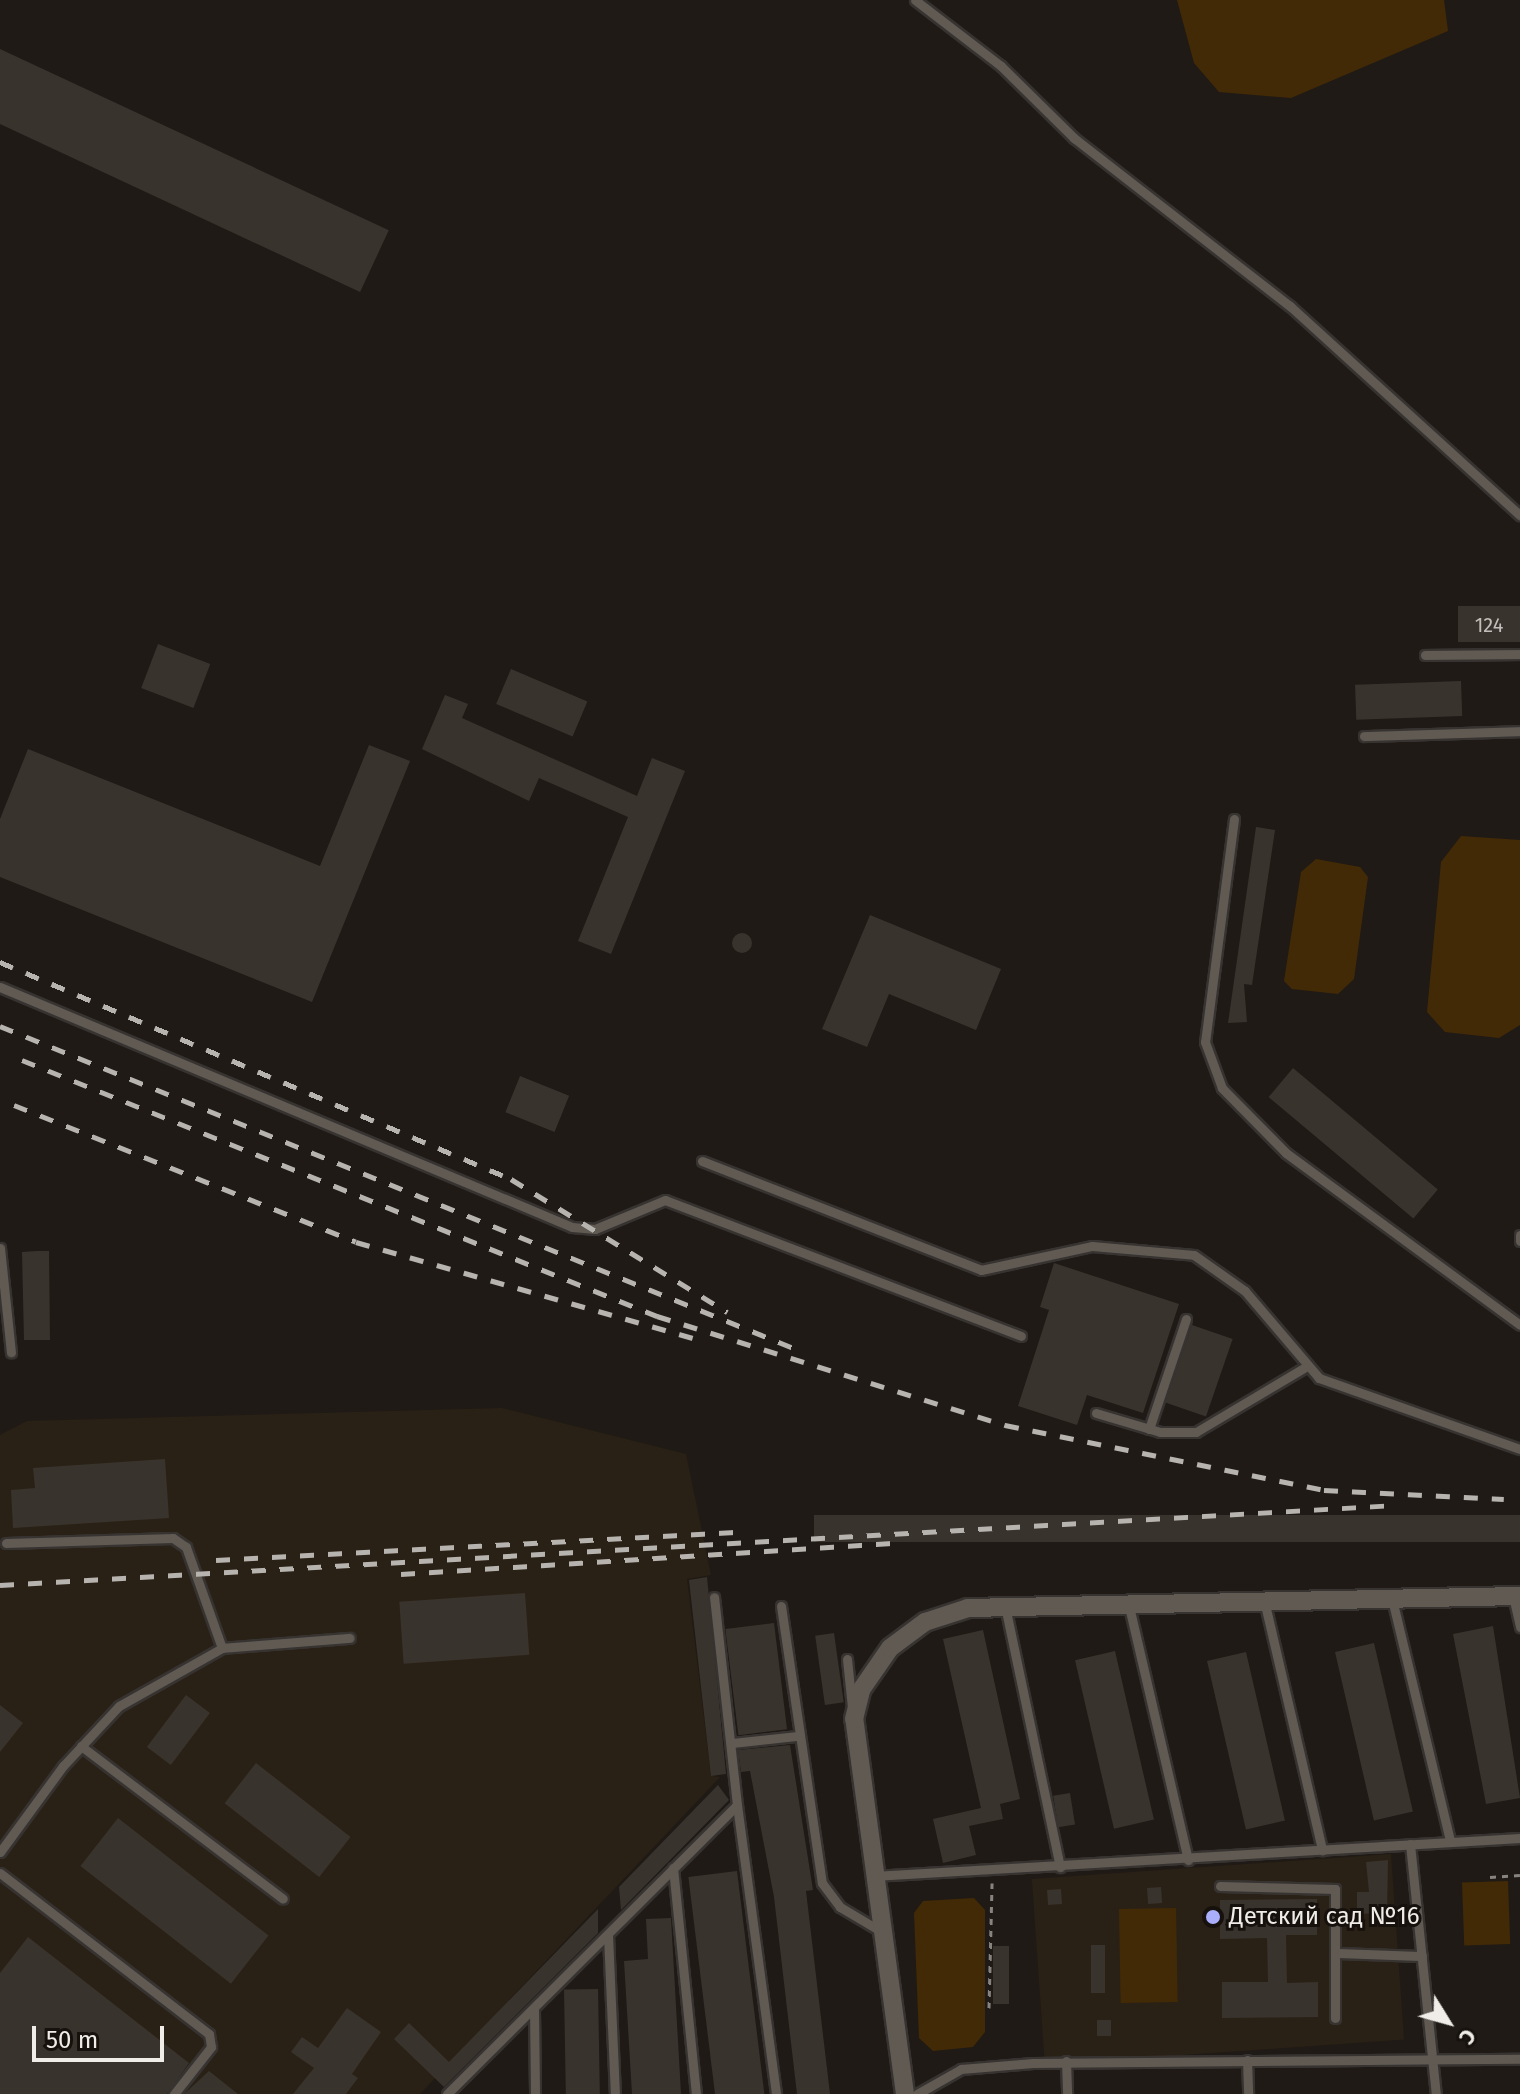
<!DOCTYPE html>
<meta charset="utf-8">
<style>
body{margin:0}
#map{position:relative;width:1520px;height:2094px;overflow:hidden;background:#1f1a15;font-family:"Fira Sans",sans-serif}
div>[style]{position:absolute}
.built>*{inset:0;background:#2a2116;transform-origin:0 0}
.green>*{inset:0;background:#432a06;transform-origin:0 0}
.building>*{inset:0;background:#39332d;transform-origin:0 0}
.round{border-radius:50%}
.path>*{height:3px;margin-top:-1.5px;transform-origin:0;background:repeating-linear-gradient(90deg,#87837e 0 6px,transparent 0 12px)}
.roads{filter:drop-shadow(2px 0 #373331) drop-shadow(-2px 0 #373331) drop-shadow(0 2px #373331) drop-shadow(0 -2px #373331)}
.lane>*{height:9px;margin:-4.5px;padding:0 4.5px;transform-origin:4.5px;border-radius:4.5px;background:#605a53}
.street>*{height:18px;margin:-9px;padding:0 9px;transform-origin:9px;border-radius:9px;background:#605a53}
.rail>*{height:5px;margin-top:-2.5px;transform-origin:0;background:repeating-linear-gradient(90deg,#b7b3af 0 14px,transparent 0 28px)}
.dots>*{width:22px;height:22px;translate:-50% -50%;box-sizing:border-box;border:4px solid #16110c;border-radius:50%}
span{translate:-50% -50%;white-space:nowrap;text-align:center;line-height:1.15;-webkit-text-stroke:6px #16110c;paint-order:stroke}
.number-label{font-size:20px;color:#c2beba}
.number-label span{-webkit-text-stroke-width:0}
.poi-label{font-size:24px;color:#f0ede9}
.left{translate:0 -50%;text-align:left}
.north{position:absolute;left:1408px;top:1982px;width:80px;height:80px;-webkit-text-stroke:6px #16110c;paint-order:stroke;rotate:127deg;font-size:22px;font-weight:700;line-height:32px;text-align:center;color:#f0ede9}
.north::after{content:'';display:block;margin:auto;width:28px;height:36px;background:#f0ede9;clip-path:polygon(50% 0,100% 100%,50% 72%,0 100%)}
.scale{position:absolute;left:32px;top:2026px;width:132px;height:36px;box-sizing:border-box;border:4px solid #f0ede9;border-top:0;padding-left:10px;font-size:24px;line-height:28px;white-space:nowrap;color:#f0ede9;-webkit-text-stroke:6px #16110c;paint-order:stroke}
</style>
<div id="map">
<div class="built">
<div style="clip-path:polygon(502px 1408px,686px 1454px,711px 1575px,687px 1579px,711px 1776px,720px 1777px,420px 2094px,0 2094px,0 1435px,27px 1421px)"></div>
<div style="left:1391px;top:1854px;width:186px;height:360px;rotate:86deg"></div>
</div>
<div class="green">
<div style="clip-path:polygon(1177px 0,1444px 0,1448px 31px,1291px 98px,1219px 92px,1194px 63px)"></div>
<div style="clip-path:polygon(1461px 836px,1520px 840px,1520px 1025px,1499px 1038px,1445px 1032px,1427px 1012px,1441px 862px)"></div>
<div style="clip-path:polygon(1316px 859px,1360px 867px,1368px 877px,1354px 979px,1338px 994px,1292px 989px,1284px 981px,1301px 872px)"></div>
<div style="left:1508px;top:1881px;width:63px;height:46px;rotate:88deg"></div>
<div style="clip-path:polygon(974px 1898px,985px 1910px,985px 2032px,973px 2047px,933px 2051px,919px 2038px,914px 1913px,923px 1901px)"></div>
<div style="left:1176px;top:1908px;width:94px;height:57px;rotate:89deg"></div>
</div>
<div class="building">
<div style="left:0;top:49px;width:429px;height:68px;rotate:25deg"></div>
<div style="left:1520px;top:606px;width:36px;height:62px;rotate:90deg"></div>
<div style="left:158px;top:644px;width:56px;height:47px;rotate:21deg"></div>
<div style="left:511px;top:669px;width:83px;height:38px;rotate:23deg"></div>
<div style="left:1461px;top:681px;width:35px;height:106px;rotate:88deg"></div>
<div style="clip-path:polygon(445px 695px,468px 704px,462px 718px,637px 796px,652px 758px,685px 771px,611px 954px,578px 941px,628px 817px,539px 778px,529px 801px,422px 749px)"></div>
<div style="clip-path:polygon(369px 745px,410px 761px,312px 1002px,0 877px,0 819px,28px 749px,320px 866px)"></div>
<div style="clip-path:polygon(1256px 827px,1275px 830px,1252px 985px,1244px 984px,1247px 1022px,1228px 1023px)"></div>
<div style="clip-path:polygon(870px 915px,1001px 969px,976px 1030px,889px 994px,867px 1047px,822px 1029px)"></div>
<div class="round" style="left:732px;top:933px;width:20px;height:20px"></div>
<div style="left:1293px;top:1068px;width:189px;height:38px;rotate:40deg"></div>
<div style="left:520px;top:1076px;width:53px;height:39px;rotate:22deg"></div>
<div style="clip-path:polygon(37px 1251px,49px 1251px,50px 1340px,24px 1340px,22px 1252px)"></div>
<div style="clip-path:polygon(1054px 1263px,1179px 1304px,1143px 1413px,1087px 1395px,1077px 1425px,1018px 1406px,1049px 1310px,1040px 1307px)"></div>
<div style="left:1192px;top:1325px;width:43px;height:82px;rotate:19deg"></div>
<div style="clip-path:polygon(165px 1459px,169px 1518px,13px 1528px,11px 1490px,35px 1488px,33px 1468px)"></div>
<div style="left:1520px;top:1515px;width:27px;height:706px;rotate:90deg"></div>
<div style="clip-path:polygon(707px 1577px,726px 1774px,711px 1776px,689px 1580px)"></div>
<div style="left:525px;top:1593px;width:62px;height:126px;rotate:86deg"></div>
<div style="left:774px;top:1623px;width:107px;height:49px;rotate:83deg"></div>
<div style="clip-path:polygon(1493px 1626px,1520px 1798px,1486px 1804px,1453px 1634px)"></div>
<div style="clip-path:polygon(983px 1630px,1020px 1799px,1000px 1804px,1003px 1819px,969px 1826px,976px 1855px,943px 1863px,933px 1819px,981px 1808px,943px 1639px)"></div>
<div style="left:834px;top:1633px;width:70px;height:19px;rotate:82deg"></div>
<div style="left:1374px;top:1643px;width:173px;height:40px;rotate:77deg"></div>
<div style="left:1115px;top:1651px;width:173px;height:41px;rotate:77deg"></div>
<div style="left:1246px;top:1652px;width:173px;height:40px;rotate:77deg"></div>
<div style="left:186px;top:1695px;width:30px;height:65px;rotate:37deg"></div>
<div style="clip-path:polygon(0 1705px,23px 1723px,0 1752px)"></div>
<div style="clip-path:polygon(790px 1745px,813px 1890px,806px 1891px,830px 2094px,797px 2094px,774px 1897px,750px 1771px,741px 1772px,738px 1750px)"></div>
<div style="left:256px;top:1763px;width:120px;height:51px;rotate:38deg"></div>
<div style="clip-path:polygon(718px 1785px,729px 1800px,621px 1910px,619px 1887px)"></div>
<div style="left:1070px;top:1793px;width:32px;height:17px;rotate:81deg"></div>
<div style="left:118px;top:1818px;width:191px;height:61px;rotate:38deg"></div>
<div style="clip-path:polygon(1388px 1860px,1387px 1913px,1357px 1914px,1357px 1892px,1369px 1892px,1366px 1862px)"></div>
<div style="left:737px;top:1871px;width:225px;height:49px;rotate:83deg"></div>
<div style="left:1161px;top:1887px;width:16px;height:14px;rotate:86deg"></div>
<div style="left:1061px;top:1889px;width:15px;height:14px;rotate:86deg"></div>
<div style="clip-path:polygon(1317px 1899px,1317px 1935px,1286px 1935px,1287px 1983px,1318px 1982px,1318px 2017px,1222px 2018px,1222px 1982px,1268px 1982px,1267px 1938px,1220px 1939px,1220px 1900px)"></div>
<div style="clip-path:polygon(598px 1909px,598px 1933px,444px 2087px,394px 2039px,409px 2023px,449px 2062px)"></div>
<div style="clip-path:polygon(671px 1918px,681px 2094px,632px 2094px,624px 1961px,648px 1959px,646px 1919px)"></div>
<div style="clip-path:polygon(28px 1937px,189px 2063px,167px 2094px,0 2094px,0 1973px)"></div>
<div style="left:1091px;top:1945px;width:14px;height:48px"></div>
<div style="left:993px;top:1946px;width:16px;height:58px"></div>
<div style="left:598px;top:1989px;width:105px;height:34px;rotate:89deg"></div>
<div style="clip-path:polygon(347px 2008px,381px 2032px,352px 2074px,358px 2078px,346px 2094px,293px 2094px,314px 2068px,291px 2052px,302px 2037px,318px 2048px)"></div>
<div style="left:1111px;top:2020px;width:16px;height:14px;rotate:90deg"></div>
<div style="clip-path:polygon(209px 2071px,238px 2094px,184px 2094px)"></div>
</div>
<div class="path">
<div style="left:1490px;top:1877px;width:30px;rotate:-4deg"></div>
<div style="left:989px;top:2008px;width:125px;rotate:-88.6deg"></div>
</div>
<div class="roads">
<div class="lane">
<div style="left:915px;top:0;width:108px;rotate:37.5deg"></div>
<div style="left:1001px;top:66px;width:103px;rotate:44.6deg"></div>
<div style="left:1074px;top:138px;width:274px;rotate:37.9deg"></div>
<div style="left:1290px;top:306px;width:311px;rotate:42.3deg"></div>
<div style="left:1425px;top:655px;width:95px;rotate:-0.6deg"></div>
<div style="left:1364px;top:736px;width:156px;rotate:-1.8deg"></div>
<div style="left:1234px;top:819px;width:225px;rotate:97.4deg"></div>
<div style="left:1205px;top:1042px;width:49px;rotate:69.7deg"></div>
<div style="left:1222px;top:1088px;width:91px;rotate:45.4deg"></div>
<div style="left:1286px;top:1153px;width:290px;rotate:36.3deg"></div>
<div style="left:0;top:987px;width:620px;rotate:22.76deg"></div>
<div style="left:572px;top:1227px;width:23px;rotate:5deg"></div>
<div style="left:595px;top:1229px;width:76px;rotate:-22.5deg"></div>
<div style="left:665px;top:1200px;width:381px;rotate:20.9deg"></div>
<div style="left:702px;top:1161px;width:300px;rotate:21.3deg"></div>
<div style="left:981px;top:1270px;width:114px;rotate:-12.2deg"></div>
<div style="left:1092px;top:1246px;width:102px;rotate:5deg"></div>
<div style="left:1194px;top:1255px;width:62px;rotate:35.2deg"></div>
<div style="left:1245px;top:1291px;width:114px;rotate:49.6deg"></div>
<div style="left:1319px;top:1378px;width:213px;rotate:19.5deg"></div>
<div style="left:1520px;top:1235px;width:6px;rotate:90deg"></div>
<div style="left:0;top:1248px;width:105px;rotate:84deg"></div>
<div style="left:1096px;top:1413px;width:67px;rotate:16.5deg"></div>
<div style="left:1160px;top:1432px;width:36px"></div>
<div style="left:1196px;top:1432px;width:126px;rotate:-30.7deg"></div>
<div style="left:1149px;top:1429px;width:116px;rotate:-71.4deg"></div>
<div style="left:6px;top:1543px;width:167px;rotate:-1.7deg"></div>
<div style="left:173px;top:1538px;width:16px;rotate:35deg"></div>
<div style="left:186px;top:1547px;width:107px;rotate:70.4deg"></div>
<div style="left:1513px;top:1596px;width:32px;rotate:77deg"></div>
<div style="left:1392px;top:1599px;width:249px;rotate:76.5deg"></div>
<div style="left:1264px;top:1600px;width:257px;rotate:76.9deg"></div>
<div style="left:1128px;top:1602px;width:265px;rotate:76.9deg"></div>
<div style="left:781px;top:1606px;width:280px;rotate:81.6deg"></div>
<div style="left:822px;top:1883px;width:30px;rotate:53deg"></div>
<div style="left:840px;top:1907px;width:43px;rotate:30.7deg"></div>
<div style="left:1005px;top:1606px;width:267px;rotate:78.1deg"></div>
<div style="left:847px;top:1659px;width:48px;rotate:84.1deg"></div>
<div style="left:732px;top:1743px;width:64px;rotate:-6.2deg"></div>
<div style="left:81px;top:1746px;width:253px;rotate:37.1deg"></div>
<div style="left:737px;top:1805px;width:292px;rotate:82.3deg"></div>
<div style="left:1410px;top:1844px;width:251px;rotate:84.1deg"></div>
<div style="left:0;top:1852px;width:107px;rotate:-53.8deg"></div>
<div style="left:63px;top:1766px;width:82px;rotate:-47deg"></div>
<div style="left:119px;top:1706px;width:118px;rotate:-29.4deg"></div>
<div style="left:222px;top:1648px;width:128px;rotate:-4.5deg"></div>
<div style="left:673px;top:1868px;width:227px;rotate:84.2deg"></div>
<div style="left:0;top:1873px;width:264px;rotate:37.6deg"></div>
<div style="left:209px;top:2034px;width:13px;rotate:81deg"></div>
<div style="left:211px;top:2047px;width:60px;rotate:128.2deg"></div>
<div style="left:873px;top:1876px;width:648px;rotate:-3.36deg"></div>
<div style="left:1220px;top:1886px;width:115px;rotate:1.5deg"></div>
<div style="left:1335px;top:1889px;width:129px;rotate:90deg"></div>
<div style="left:608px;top:1935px;width:159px;rotate:87.5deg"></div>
<div style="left:1336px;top:1953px;width:86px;rotate:2deg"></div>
<div style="left:534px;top:2010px;width:84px;rotate:89.3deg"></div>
<div style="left:1247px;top:2060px;width:34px;rotate:88deg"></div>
<div style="left:1066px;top:2061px;width:33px;rotate:88deg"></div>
<div style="left:447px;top:2094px;width:409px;rotate:-44.9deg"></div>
<div style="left:737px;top:1805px;width:209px;rotate:-96.3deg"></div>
<div style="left:917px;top:2094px;width:51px;rotate:-29.6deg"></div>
<div style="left:961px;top:2069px;width:72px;rotate:-4.8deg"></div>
<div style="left:1033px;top:2063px;width:487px;rotate:-0.5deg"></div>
</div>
<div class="street">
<div style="left:905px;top:2094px;width:378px;rotate:-97.7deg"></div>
<div style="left:854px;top:1719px;width:30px;rotate:-76deg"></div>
<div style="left:861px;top:1690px;width:51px;rotate:-55.4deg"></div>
<div style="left:890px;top:1648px;width:44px;rotate:-36.6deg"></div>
<div style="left:925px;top:1622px;width:45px;rotate:-18deg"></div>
<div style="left:968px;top:1608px;width:552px;rotate:-1.25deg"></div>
</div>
</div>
<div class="rail">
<div style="left:0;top:962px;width:555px;rotate:23.01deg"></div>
<div style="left:511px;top:1179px;width:254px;rotate:31.6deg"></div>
<div style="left:0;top:1026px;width:859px;rotate:22.09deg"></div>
<div style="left:22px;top:1060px;width:685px;rotate:21.96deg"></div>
<div style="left:657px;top:1316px;width:365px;rotate:17.4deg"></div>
<div style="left:1005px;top:1425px;width:326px;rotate:11.5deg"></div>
<div style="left:1324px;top:1490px;width:180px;rotate:2.9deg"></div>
<div style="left:14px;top:1105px;width:368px;rotate:21.8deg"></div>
<div style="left:356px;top:1242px;width:364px;rotate:15.9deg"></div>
<div style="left:216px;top:1560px;width:520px;rotate:-3.09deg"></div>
<div style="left:401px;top:1574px;width:496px;rotate:-3.6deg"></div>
<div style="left:0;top:1585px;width:1396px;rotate:-3.28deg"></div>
</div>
<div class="dots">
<div style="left:1213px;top:1917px;background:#abaffb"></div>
</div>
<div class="number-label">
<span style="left:1489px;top:625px">124</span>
</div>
<div class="poi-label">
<span class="left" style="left:1229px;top:1917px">Детский сад №16</span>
</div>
<div class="north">С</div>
<div class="scale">50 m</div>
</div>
